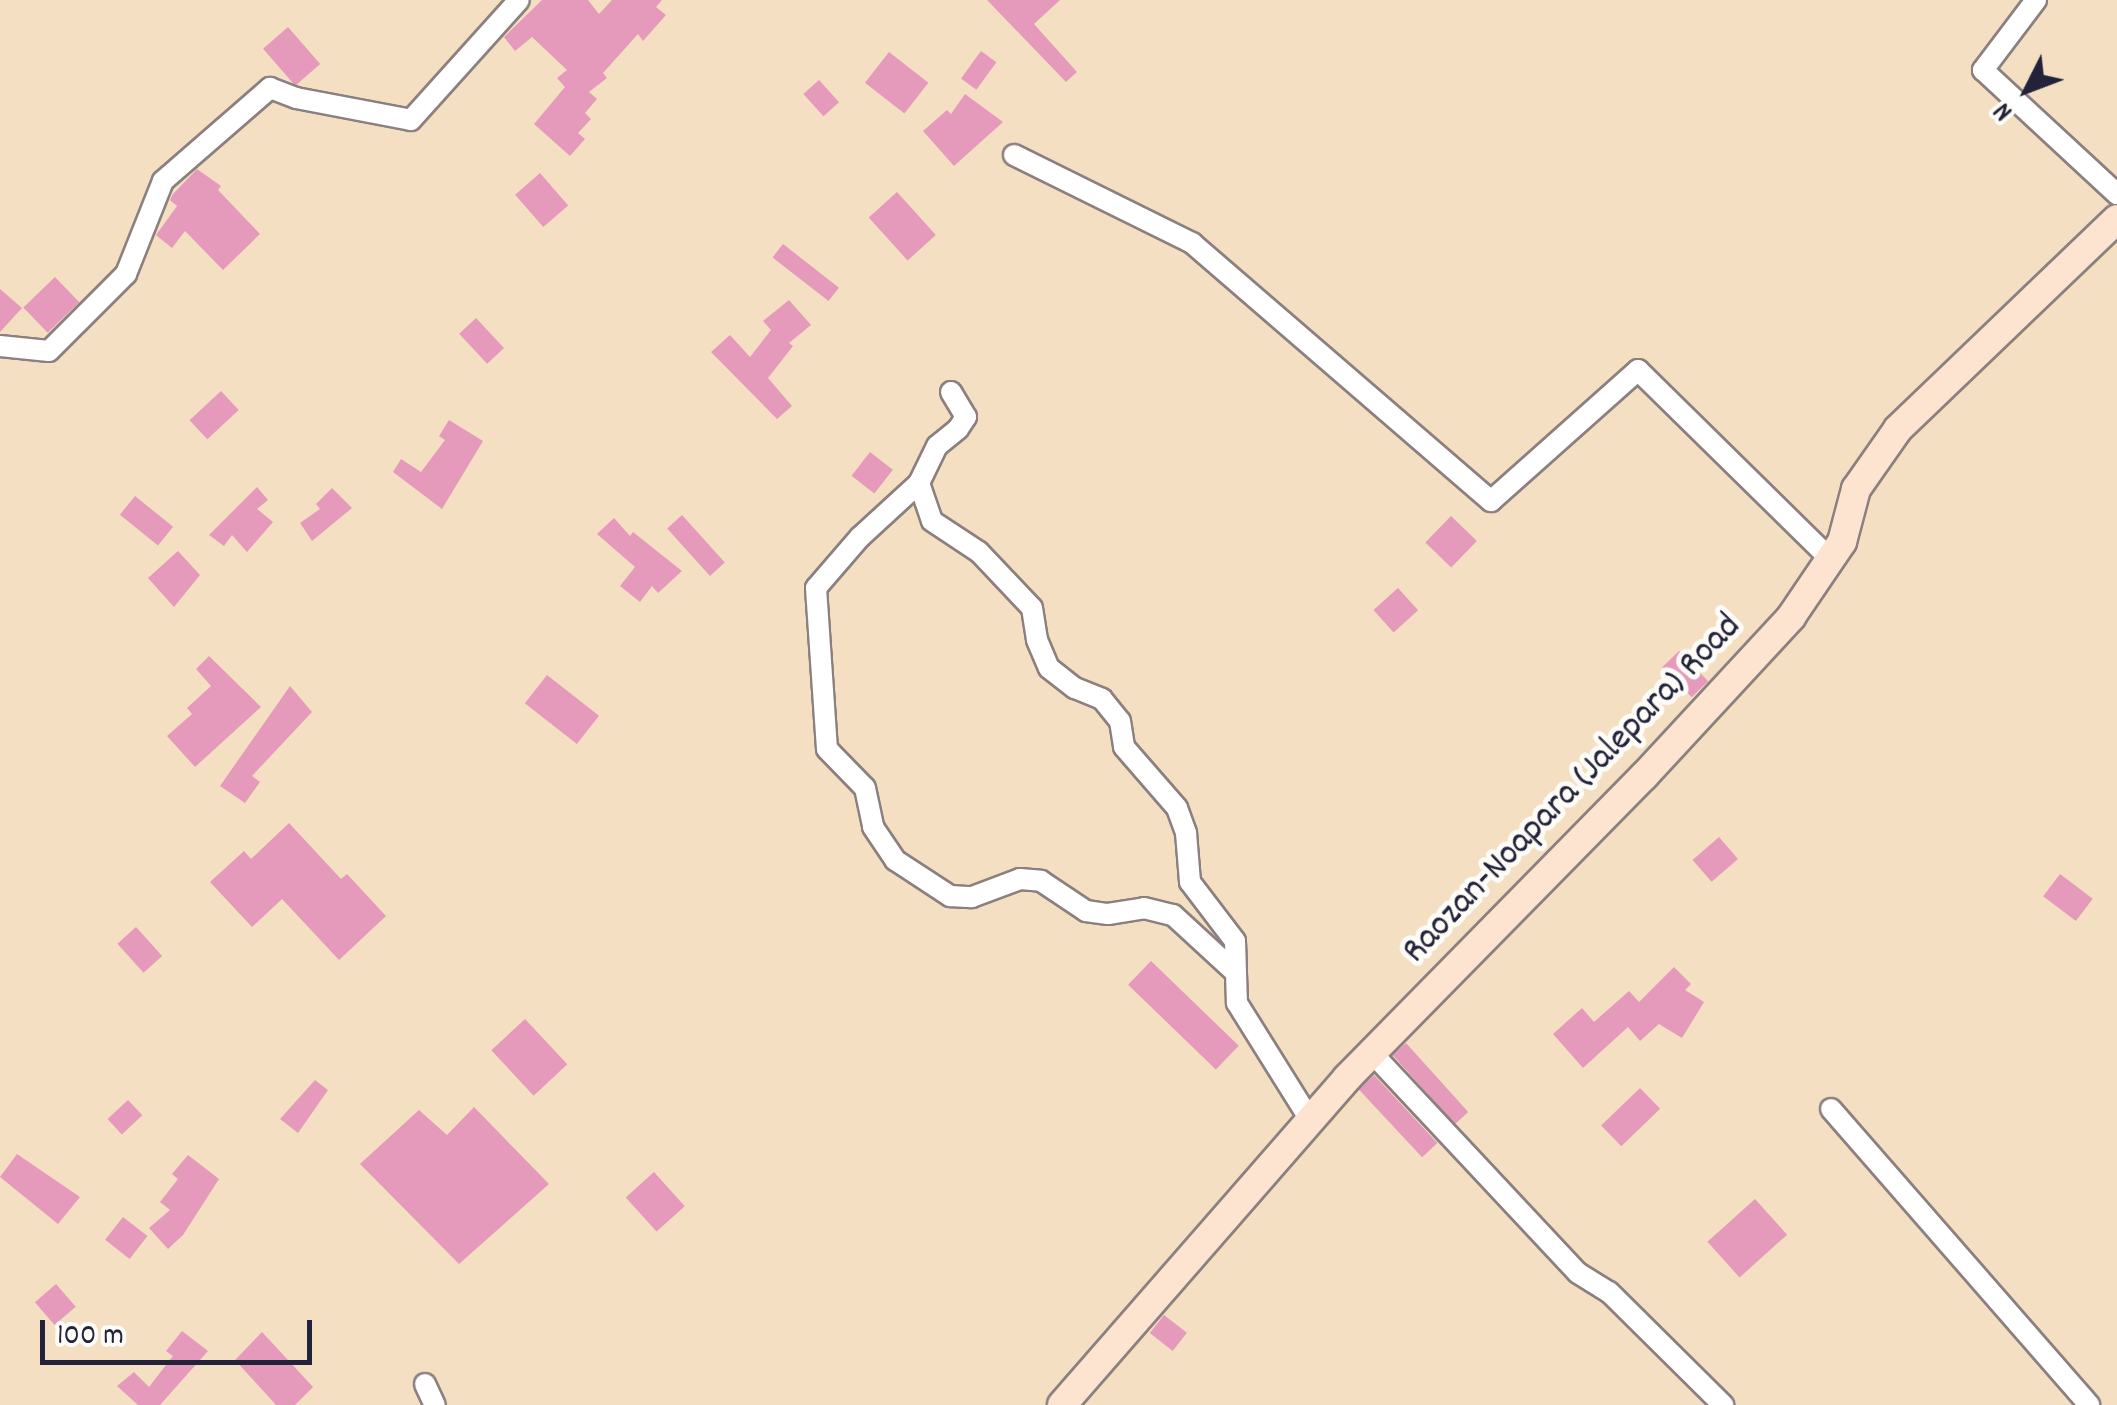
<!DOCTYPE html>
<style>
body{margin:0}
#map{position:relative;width:2117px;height:1405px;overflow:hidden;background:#f4dfc3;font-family:Dekko,sans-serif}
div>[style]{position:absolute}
.building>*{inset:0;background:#e69abb;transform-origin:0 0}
.roads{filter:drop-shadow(2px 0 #8b807f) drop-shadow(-2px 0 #8b807f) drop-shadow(0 2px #8b807f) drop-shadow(0 -2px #8b807f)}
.minor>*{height:20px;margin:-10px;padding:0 10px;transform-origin:10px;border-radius:10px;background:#fff}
.secondary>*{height:28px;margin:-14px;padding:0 14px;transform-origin:14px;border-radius:14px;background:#fde4d1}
span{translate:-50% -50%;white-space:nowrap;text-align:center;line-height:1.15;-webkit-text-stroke:10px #fdfcf7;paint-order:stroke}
.street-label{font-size:38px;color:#22223b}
.north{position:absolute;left:1977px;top:40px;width:100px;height:100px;-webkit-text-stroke:8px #fdfcf7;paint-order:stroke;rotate:228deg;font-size:28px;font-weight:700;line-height:40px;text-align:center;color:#22223b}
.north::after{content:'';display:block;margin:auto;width:35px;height:45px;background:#22223b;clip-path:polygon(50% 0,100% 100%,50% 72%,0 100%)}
.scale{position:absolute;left:40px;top:1320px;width:272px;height:45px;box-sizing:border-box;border:5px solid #22223b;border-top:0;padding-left:12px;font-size:30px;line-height:35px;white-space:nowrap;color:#22223b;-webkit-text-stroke:8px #fdfcf7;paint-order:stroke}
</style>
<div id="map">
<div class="building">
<div style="clip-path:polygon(542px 0,588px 0,599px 14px,612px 0,662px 0,656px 7px,666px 15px,643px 41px,638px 34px,603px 73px,607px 78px,589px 92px,597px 99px,585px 113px,591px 119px,578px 133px,585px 139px,570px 156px,534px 124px,565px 87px,557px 78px,567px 70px,532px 37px,515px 51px,504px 37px)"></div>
<div style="clip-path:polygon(987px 0,1060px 0,1034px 24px,1077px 72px,1066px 82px)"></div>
<div style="left:288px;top:27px;width:49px;height:33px;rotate:49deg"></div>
<div style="left:981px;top:51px;width:19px;height:34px;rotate:36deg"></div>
<div style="left:889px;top:52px;width:50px;height:39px;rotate:38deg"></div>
<div style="left:819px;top:80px;width:30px;height:21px;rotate:48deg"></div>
<div style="clip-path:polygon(965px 94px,1003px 122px,954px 166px,923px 131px,947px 110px,951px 114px)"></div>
<div style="clip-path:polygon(197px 169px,221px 186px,218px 190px,260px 234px,223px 270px,185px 231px,172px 248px,156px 235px,177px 206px,170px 200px,173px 194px)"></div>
<div style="left:540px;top:173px;width:43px;height:33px;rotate:49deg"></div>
<div style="left:897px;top:192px;width:58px;height:38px;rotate:48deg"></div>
<div style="left:783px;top:244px;width:71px;height:17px;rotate:38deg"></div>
<div style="left:55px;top:277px;width:35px;height:44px;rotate:46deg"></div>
<div style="clip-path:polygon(0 289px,22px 308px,0 332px)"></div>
<div style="clip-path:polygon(789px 300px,811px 325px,789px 343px,793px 346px,768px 378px,792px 406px,777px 419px,711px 352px,730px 335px,750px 357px,771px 330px,763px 321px)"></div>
<div style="left:476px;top:318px;width:41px;height:23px;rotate:47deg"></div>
<div style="left:221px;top:391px;width:26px;height:43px;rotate:47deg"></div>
<div style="clip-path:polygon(449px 420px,483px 441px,442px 509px,393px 472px,401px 459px,421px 472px,445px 440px,439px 436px)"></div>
<div style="left:870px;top:452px;width:29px;height:30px;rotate:38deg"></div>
<div style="clip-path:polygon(257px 487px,268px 500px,257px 509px,273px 522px,247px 552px,232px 535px,224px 546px,209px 535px)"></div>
<div style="clip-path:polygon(332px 488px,352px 508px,312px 541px,300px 523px,320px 509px,316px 504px)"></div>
<div style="left:135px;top:496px;width:49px;height:24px;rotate:39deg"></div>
<div style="left:682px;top:515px;width:64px;height:20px;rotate:48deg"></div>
<div style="left:1451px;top:516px;width:36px;height:37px;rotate:44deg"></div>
<div style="clip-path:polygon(614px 518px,630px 536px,633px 532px,682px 571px,658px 593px,652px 586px,640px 602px,620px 586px,635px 567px,597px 534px)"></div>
<div style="clip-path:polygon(178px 551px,200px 575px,174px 607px,148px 578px)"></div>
<div style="left:1398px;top:588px;width:30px;height:33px;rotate:48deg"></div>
<div style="left:1679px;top:651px;width:42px;height:23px;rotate:46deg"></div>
<div style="clip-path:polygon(209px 656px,261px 707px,195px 767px,167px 736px,192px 714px,187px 708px,211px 686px,196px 669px)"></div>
<div style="left:547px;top:675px;width:66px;height:36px;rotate:38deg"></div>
<div style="clip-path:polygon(290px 686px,312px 712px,252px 776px,260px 782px,245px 803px,220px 786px)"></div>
<div style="clip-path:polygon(289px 823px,341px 879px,347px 874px,386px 916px,339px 960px,282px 899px,252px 927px,210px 882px,244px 851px,251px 859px)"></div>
<div style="left:1719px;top:837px;width:29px;height:35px;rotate:49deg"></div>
<div style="left:2060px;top:874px;width:41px;height:28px;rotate:37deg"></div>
<div style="left:136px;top:927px;width:39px;height:25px;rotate:48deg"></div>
<div style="left:1151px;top:961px;width:122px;height:33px;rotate:44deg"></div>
<div style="clip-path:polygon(1674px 967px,1691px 984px,1685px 990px,1704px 1002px,1682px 1038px,1659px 1024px,1640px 1041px,1628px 1027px,1583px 1068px,1553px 1034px,1582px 1008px,1594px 1022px,1629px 991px,1639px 1002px)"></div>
<div style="left:525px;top:1019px;width:62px;height:46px;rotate:47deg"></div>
<div style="left:1406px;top:1043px;width:93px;height:18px;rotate:48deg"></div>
<div style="left:1374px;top:1075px;width:93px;height:21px;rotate:47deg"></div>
<div style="clip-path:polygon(315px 1080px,328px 1090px,298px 1133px,280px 1119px)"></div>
<div style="left:1640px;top:1088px;width:29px;height:54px;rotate:46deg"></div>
<div style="left:128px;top:1100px;width:21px;height:28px;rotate:47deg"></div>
<div style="clip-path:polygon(474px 1107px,549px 1184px,459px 1264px,360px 1164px,419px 1110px,447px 1135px)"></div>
<div style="clip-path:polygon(17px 1154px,80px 1197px,58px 1224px,0 1177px)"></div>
<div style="clip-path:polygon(188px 1155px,219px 1179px,183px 1235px,168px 1249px,149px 1228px,170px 1210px,160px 1202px,178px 1179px,172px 1174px)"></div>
<div style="left:654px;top:1172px;width:46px;height:38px;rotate:48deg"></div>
<div style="left:1755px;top:1199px;width:48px;height:64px;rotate:48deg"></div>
<div style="left:123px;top:1217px;width:31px;height:29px;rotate:38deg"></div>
<div style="left:56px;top:1284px;width:30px;height:28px;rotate:49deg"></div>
<div style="left:1164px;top:1315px;width:29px;height:23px;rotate:38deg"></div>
<div style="clip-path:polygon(182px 1331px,208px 1351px,160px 1405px,138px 1405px,117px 1386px,134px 1372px,149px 1387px,173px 1356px,166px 1351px)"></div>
<div style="clip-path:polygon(262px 1332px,313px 1387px,295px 1405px,276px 1405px,235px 1360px)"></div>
</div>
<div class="roads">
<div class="minor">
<div style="left:2036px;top:0;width:88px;rotate:127.1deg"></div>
<div style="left:1983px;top:70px;width:183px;rotate:42.8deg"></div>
<div style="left:1014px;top:155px;width:199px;rotate:26.3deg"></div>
<div style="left:1192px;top:243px;width:395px;rotate:40.8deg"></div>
<div style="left:1491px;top:501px;width:197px;rotate:-41.7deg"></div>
<div style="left:1638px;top:370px;width:269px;rotate:44.5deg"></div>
<div style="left:0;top:346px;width:49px;rotate:5.8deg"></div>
<div style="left:49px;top:351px;width:109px;rotate:-45deg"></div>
<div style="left:126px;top:274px;width:100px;rotate:-68.3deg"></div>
<div style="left:163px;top:181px;width:142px;rotate:-41deg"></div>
<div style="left:270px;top:88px;width:28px;rotate:21deg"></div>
<div style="left:296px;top:98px;width:117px;rotate:10.8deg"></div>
<div style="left:411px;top:120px;width:161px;rotate:-48deg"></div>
<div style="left:951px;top:392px;width:29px;rotate:59deg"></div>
<div style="left:966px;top:417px;width:14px;rotate:124deg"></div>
<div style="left:958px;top:429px;width:27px;rotate:141deg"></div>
<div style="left:937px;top:446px;width:41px;rotate:115.9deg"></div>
<div style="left:919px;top:483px;width:80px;rotate:137.5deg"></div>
<div style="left:860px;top:537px;width:67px;rotate:130.8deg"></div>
<div style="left:816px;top:588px;width:161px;rotate:86.1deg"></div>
<div style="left:827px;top:749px;width:54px;rotate:45.7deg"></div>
<div style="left:865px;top:788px;width:40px;rotate:78deg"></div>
<div style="left:873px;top:827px;width:40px;rotate:56deg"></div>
<div style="left:895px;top:860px;width:66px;rotate:33.2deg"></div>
<div style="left:950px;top:896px;width:22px;rotate:3deg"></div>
<div style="left:972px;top:897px;width:51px;rotate:-20.6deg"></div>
<div style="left:1020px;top:879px;width:21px;rotate:5deg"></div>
<div style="left:1041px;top:881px;width:54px;rotate:33.7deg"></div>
<div style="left:1086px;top:911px;width:22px;rotate:8deg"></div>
<div style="left:1108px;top:914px;width:36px;rotate:-9deg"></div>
<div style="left:1144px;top:908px;width:30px;rotate:14deg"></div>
<div style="left:1173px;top:915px;width:83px;rotate:42.6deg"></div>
<div style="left:919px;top:483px;width:40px;rotate:71.1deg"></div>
<div style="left:932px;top:521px;width:56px;rotate:33.4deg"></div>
<div style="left:979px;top:552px;width:77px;rotate:46.6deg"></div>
<div style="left:1032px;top:608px;width:32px;rotate:81deg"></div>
<div style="left:1037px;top:640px;width:30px;rotate:67deg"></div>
<div style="left:1049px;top:668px;width:33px;rotate:38deg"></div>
<div style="left:1075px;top:688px;width:29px;rotate:22deg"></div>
<div style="left:1102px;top:699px;width:28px;rotate:51deg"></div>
<div style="left:1120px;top:721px;width:26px;rotate:81deg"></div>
<div style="left:1124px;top:747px;width:81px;rotate:49deg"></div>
<div style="left:1177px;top:808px;width:27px;rotate:70deg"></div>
<div style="left:1186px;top:833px;width:49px;rotate:85.3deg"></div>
<div style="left:1190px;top:882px;width:74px;rotate:52.7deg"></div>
<div style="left:1235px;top:941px;width:62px;rotate:88.2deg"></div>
<div style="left:1237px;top:1003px;width:138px;rotate:58deg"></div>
<div style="left:1372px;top:1053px;width:301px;rotate:46.9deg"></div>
<div style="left:1578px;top:1273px;width:36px;rotate:32deg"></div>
<div style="left:1609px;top:1292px;width:161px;rotate:44.7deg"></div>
<div style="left:1831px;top:1109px;width:393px;rotate:48.9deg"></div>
<div style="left:425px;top:1384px;width:23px;rotate:65deg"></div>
</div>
<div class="secondary">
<div style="left:1062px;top:1405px;width:434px;rotate:-48.9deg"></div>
<div style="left:1347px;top:1078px;width:424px;rotate:-45.5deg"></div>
<div style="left:1644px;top:776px;width:217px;rotate:-47.2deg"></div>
<div style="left:1791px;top:617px;width:91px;rotate:-55.8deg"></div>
<div style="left:1842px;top:542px;width:55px;rotate:-75.2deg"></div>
<div style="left:1856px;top:489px;width:73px;rotate:-55deg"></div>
<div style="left:1898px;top:429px;width:303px;rotate:-43.8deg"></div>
</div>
</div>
<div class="street-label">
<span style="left:1573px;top:790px;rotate:-46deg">Raozan-Noapara (Jalepara) Road</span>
</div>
<div class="north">N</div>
<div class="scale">100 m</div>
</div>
